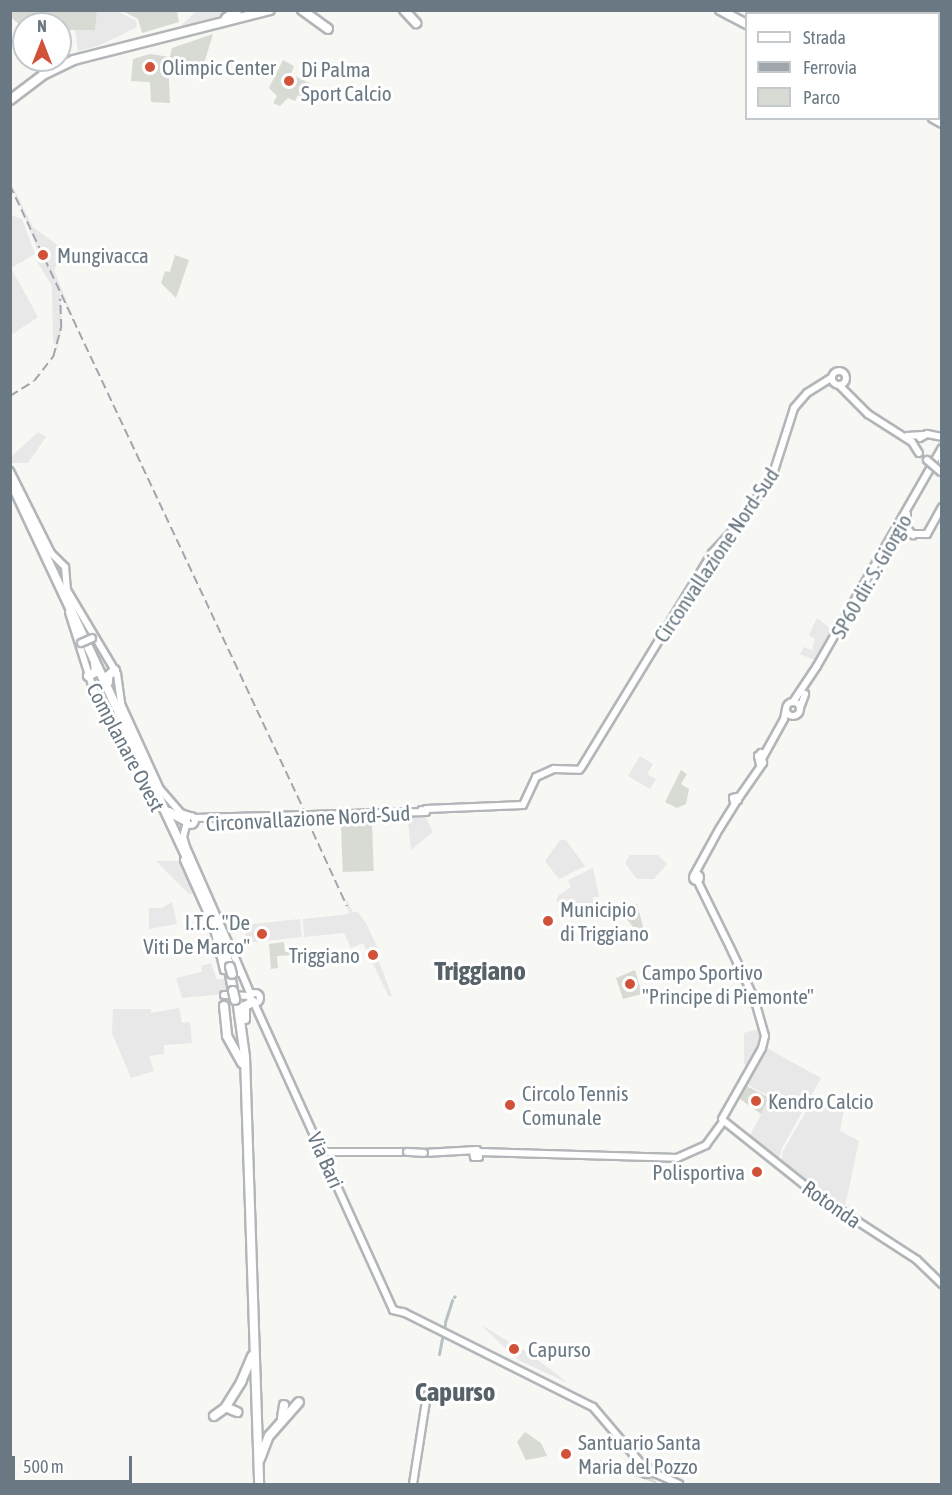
<!DOCTYPE html>
<style>
body{margin:0}
#map{position:relative;width:952px;height:1495px;overflow:hidden;background:#f7f7f4;font-family:"Asap Condensed",sans-serif}
div>[style]{position:absolute}
.built>*{inset:0;background:#e7e8e7;transform-origin:0 0}
.green>*{inset:0;background:#d7dbd4;transform-origin:0 0}
.canal>*{height:3px;margin:-1.5px;padding:0 1.5px;transform-origin:1.5px;border-radius:1.5px;background:#b5c1c4}
.roads{filter:drop-shadow(2px 0 #b2b6b9) drop-shadow(-2px 0 #b2b6b9) drop-shadow(0 2px #b2b6b9) drop-shadow(0 -2px #b2b6b9)}
.major>*{height:6px;margin:-3px;padding:0 3px;transform-origin:3px;border-radius:3px;background:#fff}
.major>.ring{margin:-3px;padding:0;box-sizing:content-box;background:none;border:6px solid #fff;border-radius:50%}
.highway>*{height:8px;margin:-4px;padding:0 4px;transform-origin:4px;border-radius:4px;background:#fff}
.rail>*{height:1.5px;margin-top:-0.75px;transform-origin:0;background:repeating-linear-gradient(90deg,#a0a6ab 0 9px,transparent 0 13.5px)}
.bridges{filter:drop-shadow(2px 0 #b2b6b9) drop-shadow(-2px 0 #b2b6b9) drop-shadow(0 2px #b2b6b9) drop-shadow(0 -2px #b2b6b9)}
.major-bridge>*{height:6px;margin:-3px;padding:0 3px;transform-origin:3px;border-radius:3px;background:#fff}
.highway-bridge>*{height:8px;margin:-4px;padding:0 4px;transform-origin:4px;border-radius:4px;background:#fff}
.dots>*{width:16px;height:16px;translate:-50% -50%;box-sizing:border-box;border:3px solid #fff;border-radius:50%}
span{translate:-50% -50%;white-space:nowrap;text-align:center;line-height:1.15;-webkit-text-stroke:6px #fff;paint-order:stroke}
.poi-label{font-size:21px;color:#697882}
.left{translate:0 -50%;text-align:left}
.right{translate:-100% -50%;text-align:right}
.street-label{font-size:21px;color:#697882}
.district-label{font-size:27px;color:#566168;font-weight:700}
.frame{position:absolute;inset:0;border:12px solid #697882;pointer-events:none}
.legend{position:absolute;left:745px;top:12px;width:195px;height:108px;box-sizing:border-box;background:#fff;border:2px solid #c3c9cd;margin:0;padding:8px 10px;list-style:none;font-size:18px;color:#697882}
.legend li{display:flex;align-items:center;gap:12px;height:30px}
.legend b{width:30px;border:2px solid #c3c9cd}
.north{position:absolute;left:12px;top:12px;width:60px;height:60px;box-sizing:border-box;background:#fff;border:2px solid #c3c9cd;border-radius:50%;rotate:0deg;font-size:16px;font-weight:700;line-height:24px;text-align:center;color:#697882}
.north::after{content:'';display:block;margin:auto;width:21px;height:27px;background:#d25239;clip-path:polygon(50% 0,100% 100%,50% 72%,0 100%)}
.scale{position:absolute;left:12px;top:1456px;width:120px;height:27px;box-sizing:border-box;border:3px solid #697882;border-top:0;padding-left:8px;font-size:18px;line-height:21px;white-space:nowrap;color:#697882;-webkit-text-stroke:4px #fff;paint-order:stroke}
</style>
<div id="map">
<div class="built">
<div style="clip-path:polygon(97px 10px,117px 11px,136px 21px,137px 27px,98px 46px,78px 51px,75px 30px,95px 30px)"></div>
<div style="clip-path:polygon(196px 11px,236px 11px,180px 27px)"></div>
<div style="clip-path:polygon(11px 183px,33px 227px,60px 247px,56px 249px,62px 255px,54px 270px,76px 324px,60px 292px,62px 328px,58px 346px,52px 359px,57px 346px,53px 342px,52px 286px,36px 260px,39px 258px,36px 246px)"></div>
<div style="clip-path:polygon(10px 215px,22px 219px,35px 254px,11px 268px)"></div>
<div style="clip-path:polygon(12px 270px,38px 317px,11px 335px,10px 271px)"></div>
<div style="clip-path:polygon(38px 432px,46px 437px,28px 463px,11px 463px,11px 457px)"></div>
<div style="clip-path:polygon(817px 618px,832px 630px,817px 661px,800px 654px,804px 647px,812px 650px,815px 639px,809px 635px)"></div>
<div style="clip-path:polygon(640px 756px,653px 764px,647px 774px,656px 779px,650px 789px,628px 776px)"></div>
<div style="clip-path:polygon(407px 813px,425px 816px,433px 832px,411px 850px)"></div>
<div style="clip-path:polygon(560px 840px,566px 840px,585px 866px,559px 879px,545px 861px)"></div>
<div style="clip-path:polygon(630px 855px,658px 855px,667px 864px,654px 879px,637px 879px,625px 863px)"></div>
<div style="clip-path:polygon(156px 861px,183px 861px,198px 894px,189px 894px)"></div>
<div style="clip-path:polygon(593px 868px,599px 897px,593px 897px,593px 905px,577px 910px,569px 919px,568px 910px,564px 911px,562px 904px,556px 901px,559px 895px,571px 887px,568px 880px)"></div>
<div style="clip-path:polygon(345px 897px,353px 912px,358px 912px,366px 923px,378px 949px,375px 951px,392px 996px,389px 997px,363px 943px,351px 948px,344px 933px,304px 937px,303px 919px,349px 914px)"></div>
<div style="clip-path:polygon(172px 902px,177px 924px,149px 929px,149px 908px,162px 908px)"></div>
<div style="left:300px;top:919px;width:18px;height:56px;rotate:84deg"></div>
<div style="clip-path:polygon(211px 963px,217px 980px,227px 978px,231px 993px,182px 998px,176px 978px,202px 972px,201px 966px)"></div>
<div style="clip-path:polygon(179px 1008px,182px 1023px,190px 1022px,192px 1043px,164px 1045px,164px 1054px,149px 1056px,154px 1071px,131px 1078px,112px 1033px,113px 1009px,151px 1009px,151px 1013px)"></div>
<div style="clip-path:polygon(763px 1028px,761px 1047px,750px 1068px,744px 1064px,744px 1033px)"></div>
<div style="clip-path:polygon(765px 1047px,821px 1078px,782px 1148px,778px 1164px,748px 1139px,770px 1097px,745px 1083px)"></div>
<div style="clip-path:polygon(811px 1103px,844px 1109px,840px 1131px,859px 1141px,844px 1211px,781px 1164px,783px 1151px)"></div>
<div style="clip-path:polygon(481px 1325px,530px 1354px,568px 1383px,518px 1360px)"></div>
</div>
<div class="green">
<div style="clip-path:polygon(10px 11px,97px 11px,95px 30px,60px 30px,60px 24px,24px 24px,24px 29px,11px 17px)"></div>
<div style="clip-path:polygon(123px 11px,177px 11px,179px 22px,142px 33px,138px 19px)"></div>
<div style="clip-path:polygon(213px 34px,202px 70px,168px 61px,170px 103px,151px 102px,150px 82px,131px 81px,133px 59px,150px 54px,170px 57px,172px 48px)"></div>
<div style="clip-path:polygon(283px 60px,294px 66px,291px 74px,311px 84px,305px 98px,298px 95px,295px 101px,288px 98px,280px 106px,273px 103px,277px 96px,269px 88px)"></div>
<div style="clip-path:polygon(175px 255px,189px 260px,176px 298px,161px 283px,165px 271px,170px 272px)"></div>
<div style="clip-path:polygon(681px 770px,687px 774px,681px 784px,689px 789px,686px 804px,677px 808px,665px 802px)"></div>
<div style="left:372px;top:822px;width:49px;height:31px;rotate:88deg"></div>
<div style="clip-path:polygon(637px 904px,648px 945px,625px 917px,626px 908px)"></div>
<div style="clip-path:polygon(284px 942px,285px 952px,311px 949px,311px 954px,277px 956px,278px 968px,271px 969px,269px 944px)"></div>
<div style="clip-path:polygon(635px 970px,642px 994px,623px 999px,616px 978px)"></div>
<div style="clip-path:polygon(747px 1086px,769px 1098px,761px 1114px,740px 1099px)"></div>
<div style="clip-path:polygon(525px 1432px,541px 1443px,547px 1456px,526px 1460px,517px 1442px)"></div>
<div style="clip-path:polygon(600px 1460px,649px 1474px,658px 1484px,628px 1474px,594px 1472px)"></div>
</div>
<div class="canal">
<div style="left:454px;top:1297px;width:1px;rotate:-45deg"></div>
<div style="left:445px;top:1322px;width:23px;rotate:-72deg"></div>
<div style="left:444px;top:1331px;width:7px;rotate:-82deg"></div>
<div style="left:439px;top:1354px;width:20px;rotate:-79deg"></div>
</div>
<div class="roads">
<div class="major">
<div class="ring" style="left:832px;top:371px;width:8px;height:8px"></div>
<div style="left:840px;top:386px;width:40px;rotate:45deg"></div>
<div style="left:868px;top:414px;width:52px;rotate:32.5deg"></div>
<div style="left:912px;top:442px;width:13px;rotate:58deg"></div>
<div style="left:907px;top:436px;width:16px;rotate:-4deg"></div>
<div style="left:920px;top:438px;width:8px;rotate:-30deg"></div>
<div style="left:927px;top:434px;width:15px;rotate:11deg"></div>
<div style="left:942px;top:458px;width:6px;rotate:90deg"></div>
<div style="left:10px;top:471px;width:92px;rotate:63.4deg"></div>
<div style="left:51px;top:553px;width:20px;rotate:45deg"></div>
<div style="left:65px;top:567px;width:23px;rotate:85deg"></div>
<div style="left:67px;top:590px;width:98px;rotate:59.2deg"></div>
<div style="left:117px;top:674px;width:30px;rotate:82deg"></div>
<div style="left:121px;top:704px;width:94px;rotate:65.4deg"></div>
<div style="left:160px;top:789px;width:32px;rotate:49deg"></div>
<div style="left:181px;top:813px;width:9px;rotate:18deg"></div>
<div style="left:907px;top:514px;width:13px;rotate:94deg"></div>
<div style="left:906px;top:527px;width:11px;rotate:49deg"></div>
<div style="left:890px;top:544px;width:14px;rotate:-45deg"></div>
<div style="left:900px;top:534px;width:27px"></div>
<div style="left:927px;top:534px;width:31px;rotate:-61deg"></div>
<div style="left:69px;top:612px;width:77px;rotate:72.5deg"></div>
<div style="left:92px;top:685px;width:66px;rotate:65deg"></div>
<div style="left:120px;top:745px;width:26px;rotate:43deg"></div>
<div class="ring" style="left:786px;top:702px;width:8px;height:8px"></div>
<div style="left:793px;top:702px;width:43px;rotate:-56.3deg"></div>
<div style="left:817px;top:666px;width:251px;rotate:-60.2deg"></div>
<div style="left:800px;top:708px;width:15px;rotate:-70deg"></div>
<div style="left:763px;top:757px;width:43px;rotate:-61.1deg"></div>
<div style="left:784px;top:719px;width:10px;rotate:-79deg"></div>
<div style="left:581px;top:768px;width:252px;rotate:-58.6deg"></div>
<div style="left:712px;top:553px;width:40px;rotate:-47deg"></div>
<div style="left:739px;top:524px;width:60px;rotate:-55.8deg"></div>
<div style="left:773px;top:474px;width:69px;rotate:-72.3deg"></div>
<div style="left:794px;top:408px;width:20px;rotate:-49deg"></div>
<div style="left:807px;top:393px;width:28px;rotate:-32deg"></div>
<div style="left:737px;top:797px;width:3px;rotate:72deg"></div>
<div style="left:738px;top:800px;width:4px;rotate:153deg"></div>
<div style="left:734px;top:802px;width:4px;rotate:-104deg"></div>
<div style="left:733px;top:798px;width:4px;rotate:-14deg"></div>
<div style="left:738px;top:799px;width:44px;rotate:-55.2deg"></div>
<div style="left:763px;top:763px;width:10px;rotate:-101deg"></div>
<div style="left:761px;top:753px;width:4px;rotate:135deg"></div>
<div style="left:758px;top:756px;width:9px;rotate:77deg"></div>
<div style="left:426px;top:809px;width:97px;rotate:-2.4deg"></div>
<div style="left:523px;top:805px;width:31px;rotate:-65deg"></div>
<div style="left:536px;top:777px;width:20px;rotate:-24deg"></div>
<div style="left:554px;top:769px;width:25px;rotate:2deg"></div>
<div class="ring" style="left:185.5px;top:815.5px;width:3px;height:3px"></div>
<div style="left:194px;top:818px;width:232px;rotate:-1.5deg"></div>
<div style="left:426px;top:812px;width:5px;rotate:-158deg"></div>
<div style="left:187px;top:822px;width:16px;rotate:105deg"></div>
<div style="left:183px;top:837px;width:10px;rotate:73deg"></div>
<div style="left:186px;top:847px;width:111px;rotate:66.2deg"></div>
<div style="left:718px;top:831px;width:34px;rotate:-58deg"></div>
<div style="left:184px;top:860px;width:61px;rotate:65.9deg"></div>
<div class="ring" style="left:692.5px;top:873.5px;width:1px;height:1px"></div>
<div style="left:694px;top:875px;width:48px;rotate:-61.3deg"></div>
<div style="left:697px;top:880px;width:70px;rotate:63.8deg"></div>
<div style="left:214px;top:929px;width:42px;rotate:76.3deg"></div>
<div style="left:224px;top:970px;width:17px;rotate:10deg"></div>
<div style="left:230px;top:946px;width:53px;rotate:66.8deg"></div>
<div class="ring" style="left:250px;top:993px;width:4px;height:4px"></div>
<div style="left:224px;top:995px;width:27px;rotate:2deg"></div>
<div style="left:254px;top:1003px;width:337px;rotate:65.6deg"></div>
<div style="left:393px;top:1310px;width:12px;rotate:14deg"></div>
<div style="left:722px;top:1119px;width:81px;rotate:-60.6deg"></div>
<div style="left:762px;top:1048px;width:12px;rotate:-76deg"></div>
<div style="left:765px;top:1036px;width:37px;rotate:-106deg"></div>
<div style="left:755px;top:1000px;width:61px;rotate:-115.3deg"></div>
<div style="left:724px;top:1121px;width:119px;rotate:38.5deg"></div>
<div style="left:817px;top:1195px;width:119px;rotate:33deg"></div>
<div style="left:917px;top:1260px;width:35px;rotate:44deg"></div>
<div style="left:323px;top:1152px;width:84px"></div>
<div style="left:479px;top:1152px;width:198px;rotate:1.7deg"></div>
<div style="left:677px;top:1158px;width:32px;rotate:-24deg"></div>
<div style="left:706px;top:1145px;width:27px;rotate:-54deg"></div>
<div style="left:424px;top:1153px;width:53px;rotate:-3.2deg"></div>
<div style="left:477px;top:1150px;width:7px;rotate:74deg"></div>
<div style="left:479px;top:1157px;width:5px;rotate:180deg"></div>
<div style="left:474px;top:1157px;width:6px;rotate:-99deg"></div>
<div style="left:403px;top:1312px;width:212px;rotate:26.6deg"></div>
<div style="left:593px;top:1407px;width:79px;rotate:49.6deg"></div>
<div class="ring" style="left:642.5px;top:1466.5px;width:1px;height:1px"></div>
<div style="left:650px;top:1471px;width:32px;rotate:24deg"></div>
<div style="left:413px;top:1484px;width:90px;rotate:-81.1deg"></div>
</div>
<div class="highway">
<div style="left:302px;top:10px;width:32px;rotate:36deg"></div>
<div style="left:404px;top:10px;width:18px;rotate:47deg"></div>
<div style="left:720px;top:10px;width:30px;rotate:28deg"></div>
<div style="left:226px;top:18px;width:14px;rotate:-34deg"></div>
<div style="left:10px;top:100px;width:41px;rotate:-37.1deg"></div>
<div style="left:43px;top:75px;width:34px;rotate:-26deg"></div>
<div style="left:74px;top:60px;width:202px;rotate:-14.3deg"></div>
<div style="left:933px;top:118px;width:10px;rotate:29deg"></div>
<div style="left:10px;top:480px;width:467px;rotate:64.9deg"></div>
<div style="left:208px;top:903px;width:68px;rotate:71deg"></div>
<div style="left:88px;top:676px;width:9px;rotate:-27deg"></div>
<div style="left:96px;top:672px;width:9px;rotate:-96deg"></div>
<div style="left:108px;top:682px;width:6px;rotate:-90deg"></div>
<div style="left:108px;top:676px;width:9px;rotate:-41deg"></div>
<div style="left:169px;top:812px;width:19px;rotate:28deg"></div>
<div style="left:230px;top:974px;width:17px;rotate:80deg"></div>
<div style="left:237px;top:999px;width:59px;rotate:82.1deg"></div>
<div style="left:245px;top:1057px;width:427px;rotate:88.1deg"></div>
<div style="left:224px;top:1006px;width:30px;rotate:84deg"></div>
<div style="left:227px;top:1036px;width:31px;rotate:61deg"></div>
<div style="left:245px;top:1019px;width:13px;rotate:-90deg"></div>
<div style="left:245px;top:1006px;width:9px;rotate:-27deg"></div>
<div style="left:230px;top:1409px;width:8px;rotate:23deg"></div>
<div style="left:214px;top:1416px;width:14px;rotate:-36deg"></div>
<div style="left:225px;top:1408px;width:31px;rotate:-58deg"></div>
<div style="left:241px;top:1382px;width:28px;rotate:-67deg"></div>
<div style="left:282px;top:1418px;width:13px;rotate:-81deg"></div>
<div style="left:260px;top:1459px;width:25px;rotate:-69deg"></div>
<div style="left:269px;top:1436px;width:45px;rotate:-48.6deg"></div>
</div>
</div>
<div class="rail">
<div style="left:10px;top:185px;width:693px;rotate:64.8deg"></div>
<div style="left:10px;top:396px;width:28px;rotate:-32deg"></div>
<div style="left:34px;top:381px;width:31px;rotate:-52deg"></div>
<div style="left:53px;top:357px;width:30px;rotate:-75deg"></div>
<div style="left:61px;top:328px;width:29px;rotate:-92deg"></div>
<div style="left:307px;top:819px;width:96px;rotate:65.3deg"></div>
</div>
<div class="bridges">
<div class="major-bridge">
<div style="left:927px;top:460px;width:18px;rotate:41deg"></div>
<div style="left:81px;top:643px;width:12px;rotate:-24deg"></div>
<div style="left:407px;top:1152px;width:17px;rotate:3deg"></div>
</div>
<div class="highway-bridge">
<div style="left:230px;top:967px;width:7px;rotate:74deg"></div>
<div style="left:233px;top:991px;width:9px;rotate:77deg"></div>
</div>
</div>
<div class="dots">
<div style="left:150px;top:67px;background:#d25239"></div>
<div style="left:289px;top:81px;background:#d25239"></div>
<div style="left:43px;top:255px;background:#d25239"></div>
<div style="left:548px;top:921px;background:#d25239"></div>
<div style="left:262px;top:934px;background:#d25239"></div>
<div style="left:373px;top:955px;background:#d25239"></div>
<div style="left:630px;top:984px;background:#d25239"></div>
<div style="left:756px;top:1101px;background:#d25239"></div>
<div style="left:510px;top:1105px;background:#d25239"></div>
<div style="left:757px;top:1172px;background:#d25239"></div>
<div style="left:514px;top:1349px;background:#d25239"></div>
<div style="left:566px;top:1454px;background:#d25239"></div>
</div>
<div class="poi-label">
<span class="left" style="left:162px;top:67px">Olimpic Center</span>
<span class="left" style="left:301px;top:81px">Di Palma<br>Sport Calcio</span>
<span class="left" style="left:57px;top:255px">Mungivacca</span>
<span class="left" style="left:560px;top:921px">Municipio<br>di Triggiano</span>
<span class="right" style="left:250px;top:934px">I.T.C. "De<br>Viti De Marco"</span>
<span class="right" style="left:360px;top:955px">Triggiano</span>
<span class="left" style="left:642px;top:984px">Campo Sportivo<br>"Principe di Piemonte"</span>
<span class="left" style="left:522px;top:1105px">Circolo Tennis<br>Comunale</span>
<span class="left" style="left:768px;top:1101px">Kendro Calcio</span>
<span class="right" style="left:745px;top:1172px">Polisportiva</span>
<span class="left" style="left:528px;top:1349px">Capurso</span>
<span class="left" style="left:578px;top:1454px">Santuario Santa<br>Maria del Pozzo</span>
</div>
<div class="street-label">
<span style="left:716px;top:555px;rotate:-56deg">Circonvallazione Nord-Sud</span>
<span style="left:871px;top:576px;rotate:-60deg">SP60 dir. S. Giorgio</span>
<span style="left:126px;top:747px;rotate:62deg">Complanare Ovest</span>
<span style="left:308px;top:818px;rotate:-3deg">Circonvallazione Nord-Sud</span>
<span style="left:326px;top:1160px;rotate:66deg">Via Bari</span>
<span style="left:832px;top:1204px;rotate:35deg">Rotonda</span>
</div>
<div class="district-label">
<span style="left:480px;top:971px">Triggiano</span>
<span style="left:455px;top:1392px">Capurso</span>
</div>
<div class="frame"></div>
<ul class="legend">
<li><b style="height:8px;background:#fff"></b>Strada</li>
<li><b style="height:8px;background:#a0a6ab"></b>Ferrovia</li>
<li><b style="height:16px;background:#d7dbd4"></b>Parco</li>
</ul>
<div class="north">N</div>
<div class="scale">500 m</div>
</div>
